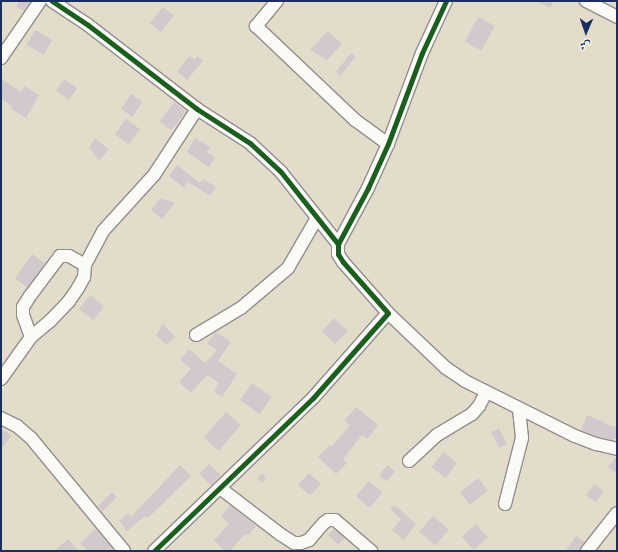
<!DOCTYPE html>
<meta charset="utf-8">
<style>
body{margin:0}
#map{position:relative;width:618px;height:552px;overflow:hidden;background:#e4dcca;font-family:Vollkorn,Amiri,serif}
div>[style]{position:absolute}
.building>*{inset:0;background:#d3c9cd;transform-origin:0 0}
.roads{filter:drop-shadow(1px 0 #908f8e) drop-shadow(-1px 0 #908f8e) drop-shadow(0 1px #908f8e) drop-shadow(0 -1px #908f8e)}
.minor>*{height:12px;margin:-6px;padding:0 6px;transform-origin:6px;border-radius:6px;background:#fbfaf7}
.cycleway>*{height:5px;margin:-2.5px;padding:0 2.5px;transform-origin:2.5px;border-radius:2.5px;background:#1b5e20}
span{translate:-50% -50%;white-space:nowrap;text-align:center;line-height:1.15;-webkit-text-stroke:3px #f7f3e8;paint-order:stroke}
.frame{position:absolute;inset:0;border:2px solid #1b2f5e;pointer-events:none}
.north{position:absolute;left:566px;top:12px;width:40px;height:40px;-webkit-text-stroke:3px #f7f3e8;paint-order:stroke;rotate:182deg;font-size:11px;font-weight:700;line-height:16px;text-align:center;color:#1b2f5e}
.north::after{content:'';display:block;margin:auto;width:14px;height:18px;background:#1b2f5e;clip-path:polygon(50% 0,100% 100%,50% 72%,0 100%)}
</style>
<div id="map">
<div class="building">
<div style="clip-path:polygon(19px 1px,31px 1px,24px 11px,16px 7px)"></div>
<div style="clip-path:polygon(537px 1px,554px 1px,550px 8px)"></div>
<div style="left:163px;top:7px;width:14px;height:21px;rotate:39deg"></div>
<div style="left:478px;top:17px;width:19px;height:28px;rotate:28deg"></div>
<div style="left:35px;top:30px;width:20px;height:17px;rotate:30deg"></div>
<div style="clip-path:polygon(328px 31px,342px 44px,327px 60px,310px 50px)"></div>
<div style="left:351px;top:53px;width:6px;height:24px;rotate:39deg"></div>
<div style="clip-path:polygon(189px 56px,195px 59px,197px 56px,203px 61px,187px 80px,177px 71px)"></div>
<div style="clip-path:polygon(1px 79px,21px 92px,24px 86px,39px 95px,26px 118px,11px 109px,12px 106px,1px 99px)"></div>
<div style="left:64px;top:79px;width:16px;height:14px;rotate:35deg"></div>
<div style="left:131px;top:94px;width:14px;height:18px;rotate:34deg"></div>
<div style="left:174px;top:102px;width:15px;height:24px;rotate:37deg"></div>
<div style="left:126px;top:119px;width:17px;height:19px;rotate:36deg"></div>
<div style="clip-path:polygon(195px 138px,210px 147px,207px 152px,215px 157px,209px 167px,187px 152px)"></div>
<div style="clip-path:polygon(95px 139px,109px 149px,99px 161px,89px 147px)"></div>
<div style="clip-path:polygon(177px 165px,200px 183px,203px 179px,216px 187px,210px 196px,188px 182px,184px 188px,169px 176px)"></div>
<div style="clip-path:polygon(160px 198px,175px 203px,162px 219px,151px 210px)"></div>
<div style="left:32px;top:254px;width:16px;height:30px;rotate:35deg"></div>
<div style="left:90px;top:295px;width:18px;height:18px;rotate:38deg"></div>
<div style="left:334px;top:318px;width:19px;height:18px;rotate:43deg"></div>
<div style="clip-path:polygon(163px 324px,175px 337px,166px 345px,156px 335px)"></div>
<div style="clip-path:polygon(216px 332px,231px 342px,218px 361px,237px 374px,222px 397px,214px 392px,219px 383px,207px 375px,191px 393px,179px 382px,191px 369px,180px 360px,189px 349px,205px 363px,217px 350px,207px 343px)"></div>
<div style="left:252px;top:383px;width:24px;height:21px;rotate:35deg"></div>
<div style="clip-path:polygon(356px 407px,378px 425px,367px 439px,362px 435px,343px 459px,347px 463px,336px 474px,318px 457px,329px 445px,331px 447px,350px 425px,344px 421px)"></div>
<div style="left:226px;top:412px;width:20px;height:34px;rotate:41deg"></div>
<div style="clip-path:polygon(587px 415px,605px 422px,604px 424px,617px 427px,617px 439px,614px 438px,613px 440px,598px 437px,581px 430px)"></div>
<div style="clip-path:polygon(1px 428px,11px 436px,1px 449px)"></div>
<div style="left:499px;top:428px;width:18px;height:9px;rotate:63deg"></div>
<div style="left:443px;top:452px;width:18px;height:19px;rotate:38deg"></div>
<div style="clip-path:polygon(617px 456px,617px 474px,608px 467px)"></div>
<div style="left:209px;top:464px;width:16px;height:14px;rotate:43deg"></div>
<div style="clip-path:polygon(180px 465px,191px 476px,148px 518px,145px 516px,127px 531px,119px 521px,128px 513px,131px 517px)"></div>
<div style="left:387px;top:465px;width:10px;height:13px;rotate:37deg"></div>
<div style="clip-path:polygon(262px 473px,266px 478px,262px 483px,257px 478px)"></div>
<div style="left:309px;top:473px;width:16px;height:16px;rotate:43deg"></div>
<div style="left:478px;top:478px;width:16px;height:23px;rotate:52deg"></div>
<div style="left:369px;top:481px;width:18px;height:20px;rotate:41deg"></div>
<div style="left:594px;top:484px;width:12px;height:14px;rotate:35deg"></div>
<div style="left:112px;top:492px;width:7px;height:20px;rotate:45deg"></div>
<div style="clip-path:polygon(230px 505px,256px 526px,248px 536px,245px 534px,230px 551px,225px 551px,214px 541px,229px 523px,221px 517px)"></div>
<div style="clip-path:polygon(393px 506px,396px 506px,416px 524px,404px 540px,392px 530px,401px 519px,390px 509px)"></div>
<div style="left:433px;top:516px;width:21px;height:21px;rotate:41deg"></div>
<div style="left:476px;top:524px;width:18px;height:19px;rotate:49deg"></div>
<div style="clip-path:polygon(96px 529px,114px 551px,88px 551px,80px 543px)"></div>
<div style="clip-path:polygon(334px 529px,345px 538px,338px 545px,328px 535px)"></div>
<div style="clip-path:polygon(576px 536px,585px 542px,580px 551px,565px 551px)"></div>
<div style="clip-path:polygon(68px 539px,79px 551px,54px 551px)"></div>
</div>
<div class="roads">
<div class="minor">
<div style="left:52px;top:1px;width:43px;rotate:33.7deg"></div>
<div style="left:88px;top:25px;width:138px;rotate:37.6deg"></div>
<div style="left:197px;top:109px;width:63px;rotate:32.7deg"></div>
<div style="left:250px;top:143px;width:42px;rotate:43.1deg"></div>
<div style="left:281px;top:172px;width:92px;rotate:51.6deg"></div>
<div style="left:277px;top:1px;width:33px;rotate:130deg"></div>
<div style="left:256px;top:26px;width:137px;rotate:43.5deg"></div>
<div style="left:355px;top:120px;width:41px;rotate:36deg"></div>
<div style="left:586px;top:1px;width:35px;rotate:27deg"></div>
<div style="left:1px;top:58px;width:69px;rotate:-55.6deg"></div>
<div style="left:388px;top:313px;width:80px;rotate:43.5deg"></div>
<div style="left:446px;top:368px;width:23px;rotate:34deg"></div>
<div style="left:465px;top:381px;width:123px;rotate:26.6deg"></div>
<div style="left:575px;top:436px;width:22px;rotate:21deg"></div>
<div style="left:596px;top:444px;width:22px;rotate:13deg"></div>
<div style="left:196px;top:335px;width:52px;rotate:-31deg"></div>
<div style="left:241px;top:308px;width:62px;rotate:-40.4deg"></div>
<div style="left:288px;top:268px;width:58px;rotate:-59.9deg"></div>
<div style="left:31px;top:337px;width:23px;rotate:-110deg"></div>
<div style="left:23px;top:315px;width:8px;rotate:-90deg"></div>
<div style="left:23px;top:307px;width:13px;rotate:-58deg"></div>
<div style="left:30px;top:296px;width:50px;rotate:-53.1deg"></div>
<div style="left:60px;top:256px;width:9px"></div>
<div style="left:69px;top:256px;width:18px;rotate:29deg"></div>
<div style="left:1px;top:379px;width:52px;rotate:-54.5deg"></div>
<div style="left:31px;top:337px;width:25px;rotate:-40deg"></div>
<div style="left:50px;top:321px;width:28px;rotate:-46deg"></div>
<div style="left:69px;top:301px;width:16px;rotate:-55deg"></div>
<div style="left:78px;top:288px;width:13px;rotate:-61deg"></div>
<div style="left:84px;top:277px;width:12px;rotate:-85deg"></div>
<div style="left:85px;top:265px;width:38px;rotate:-62deg"></div>
<div style="left:103px;top:231px;width:76px;rotate:-47.7deg"></div>
<div style="left:154px;top:175px;width:79px;rotate:-56.9deg"></div>
<div style="left:1px;top:418px;width:18px;rotate:27deg"></div>
<div style="left:17px;top:426px;width:18px;rotate:41deg"></div>
<div style="left:31px;top:438px;width:146px;rotate:50.5deg"></div>
<div style="left:409px;top:461px;width:38px;rotate:-43deg"></div>
<div style="left:437px;top:435px;width:41px;rotate:-31deg"></div>
<div style="left:472px;top:414px;width:11px;rotate:-49deg"></div>
<div style="left:479px;top:406px;width:16px;rotate:-63deg"></div>
<div style="left:220px;top:488px;width:76px;rotate:37.5deg"></div>
<div style="left:280px;top:534px;width:17px;rotate:33deg"></div>
<div style="left:294px;top:543px;width:7px"></div>
<div style="left:301px;top:543px;width:9px;rotate:-21deg"></div>
<div style="left:309px;top:540px;width:23px;rotate:-49deg"></div>
<div style="left:324px;top:523px;width:5px;rotate:-37deg"></div>
<div style="left:328px;top:520px;width:7px"></div>
<div style="left:335px;top:520px;width:48px;rotate:40.7deg"></div>
<div style="left:505px;top:504px;width:68px;rotate:-75.6deg"></div>
<div style="left:522px;top:438px;width:30px;rotate:-96deg"></div>
<div style="left:154px;top:551px;width:221px;rotate:-43.9deg"></div>
<div style="left:313px;top:398px;width:113px;rotate:-48.6deg"></div>
<div style="left:388px;top:313px;width:68px;rotate:-131.4deg"></div>
<div style="left:343px;top:262px;width:9px;rotate:-122deg"></div>
<div style="left:338px;top:254px;width:10px;rotate:-90deg"></div>
<div style="left:338px;top:244px;width:64px;rotate:-61.8deg"></div>
<div style="left:368px;top:188px;width:48px;rotate:-65.6deg"></div>
<div style="left:388px;top:144px;width:97px;rotate:-69.5deg"></div>
<div style="left:422px;top:53px;width:57px;rotate:-65.2deg"></div>
<div style="left:587px;top:551px;width:48px;rotate:-51.7deg"></div>
</div>
</div>
<div class="cycleway">
<div style="left:52px;top:1px;width:43px;rotate:33.7deg"></div>
<div style="left:88px;top:25px;width:138px;rotate:37.6deg"></div>
<div style="left:197px;top:109px;width:63px;rotate:32.7deg"></div>
<div style="left:250px;top:143px;width:42px;rotate:43.1deg"></div>
<div style="left:281px;top:172px;width:92px;rotate:51.6deg"></div>
<div style="left:154px;top:551px;width:221px;rotate:-43.9deg"></div>
<div style="left:313px;top:398px;width:113px;rotate:-48.6deg"></div>
<div style="left:388px;top:313px;width:68px;rotate:-131.4deg"></div>
<div style="left:343px;top:262px;width:9px;rotate:-122deg"></div>
<div style="left:338px;top:254px;width:10px;rotate:-90deg"></div>
<div style="left:338px;top:244px;width:64px;rotate:-61.8deg"></div>
<div style="left:368px;top:188px;width:48px;rotate:-65.6deg"></div>
<div style="left:388px;top:144px;width:97px;rotate:-69.5deg"></div>
<div style="left:422px;top:53px;width:57px;rotate:-65.2deg"></div>
</div>
<div class="frame"></div>
<div class="north">ش</div>
</div>
